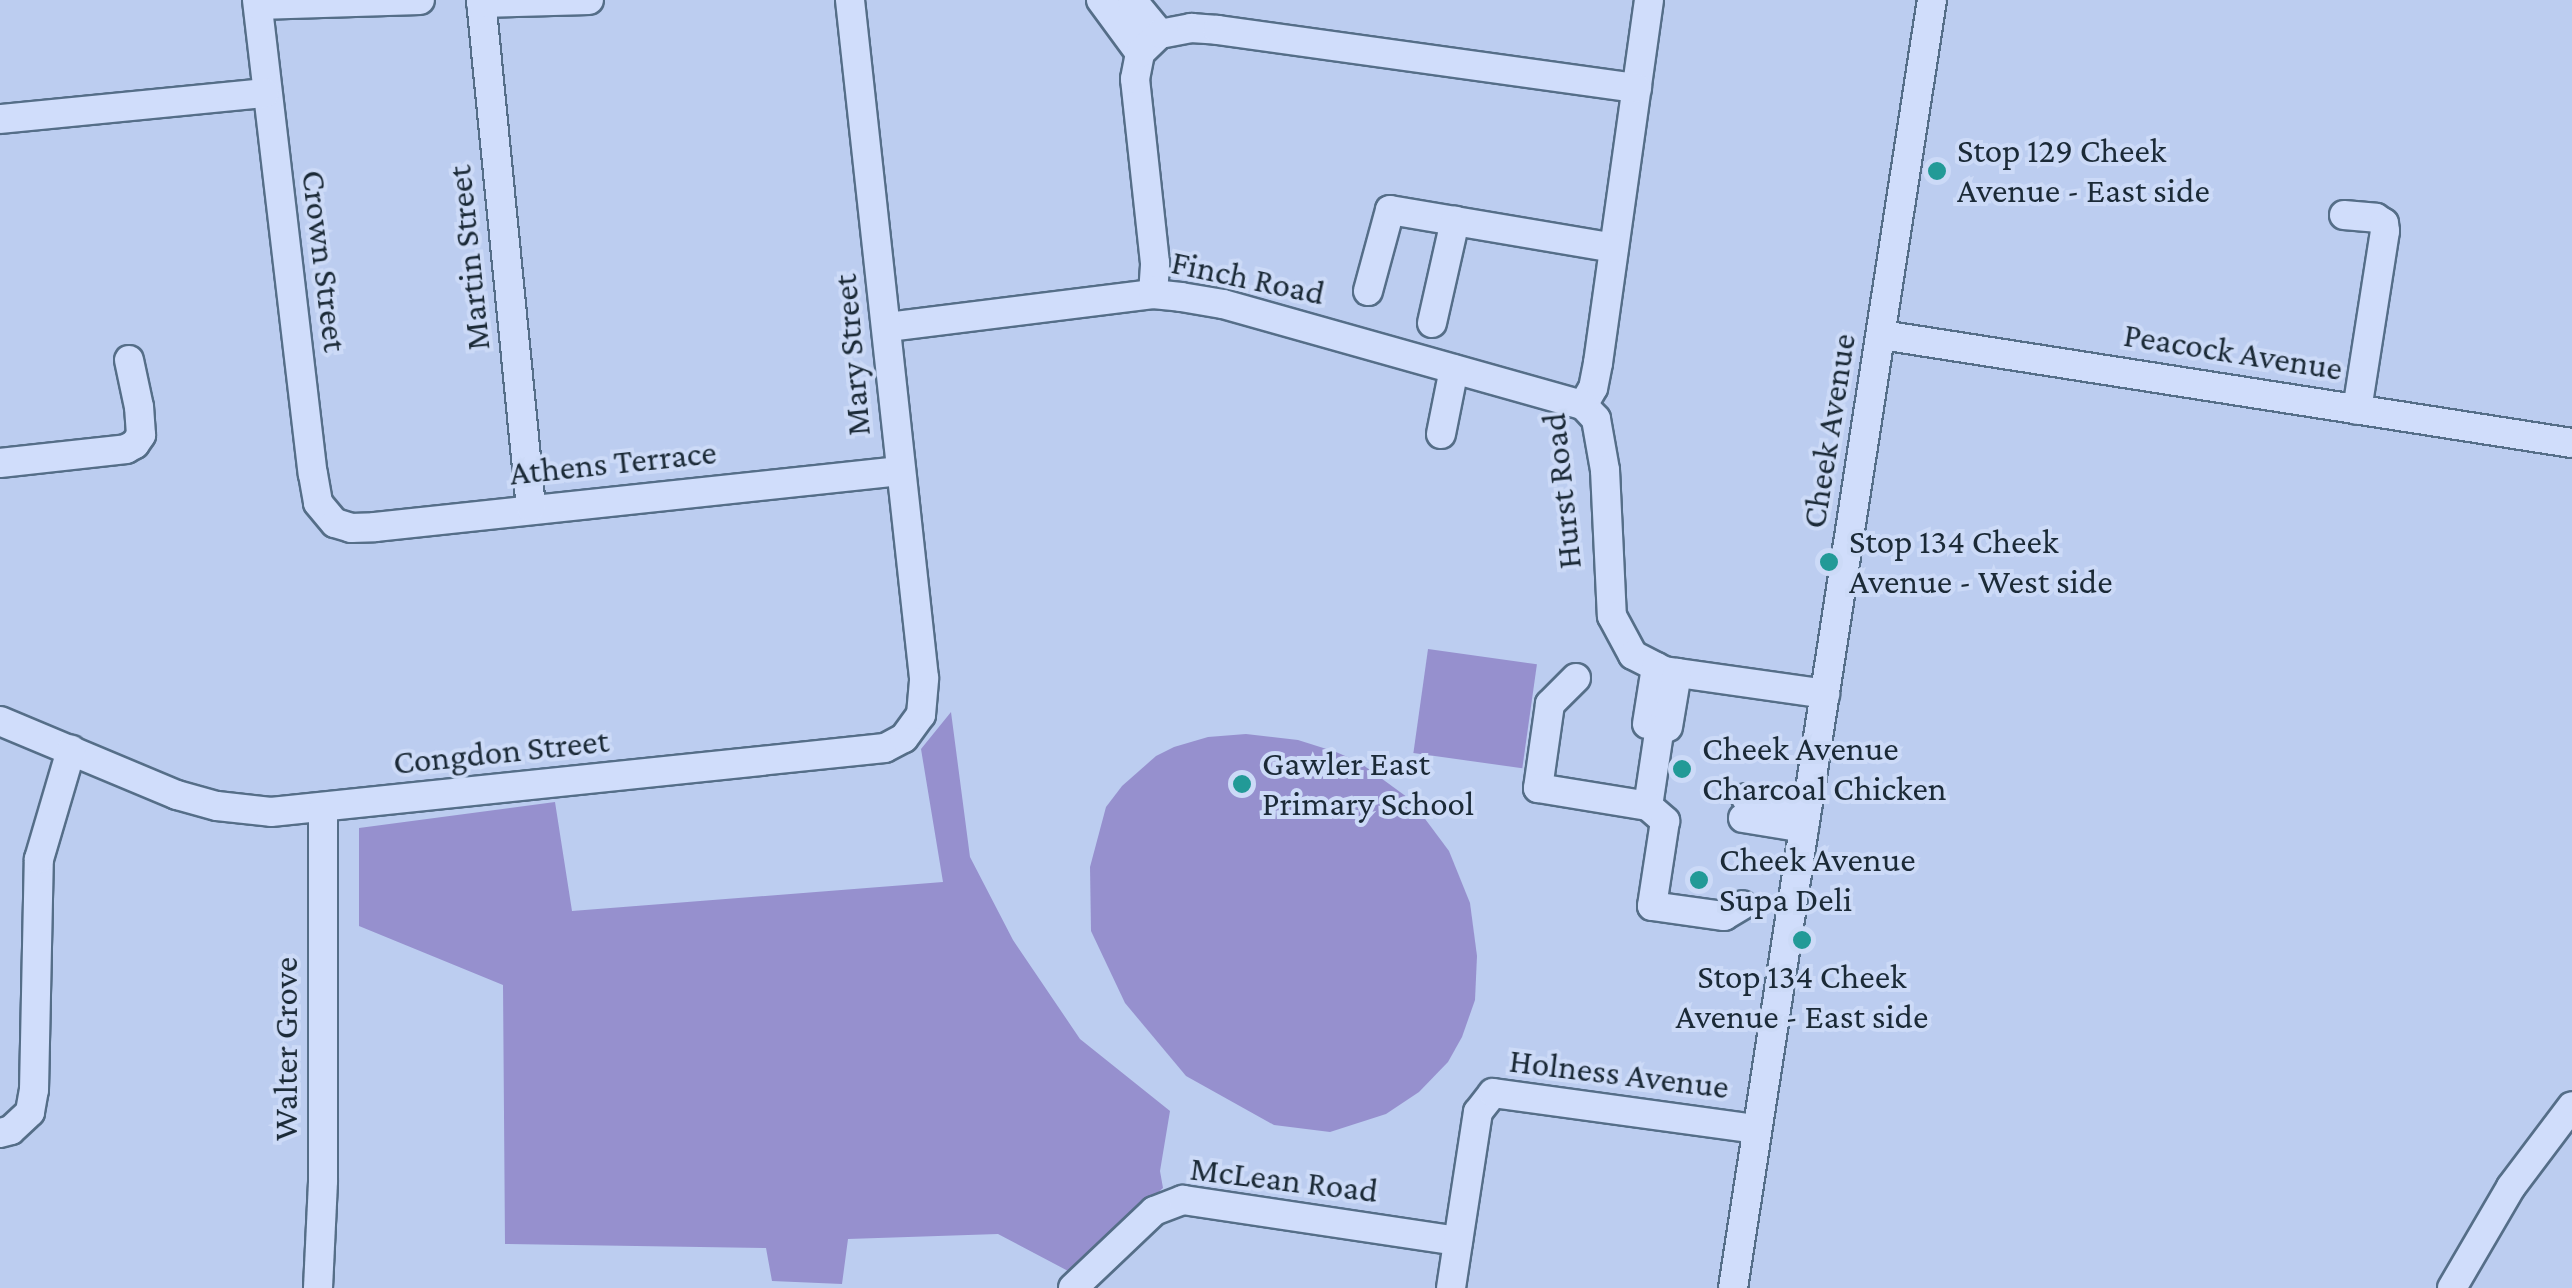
<!DOCTYPE html>
<style>
body{margin:0}
#map{position:relative;width:2572px;height:1288px;overflow:hidden;background:#bccdf0;font-family:"Crimson Pro",serif}
div>[style]{position:absolute}
.green>*{inset:0;background:#9690ce;transform-origin:0 0}
.roads{filter:drop-shadow(2px 0 #556e88) drop-shadow(-2px 0 #556e88) drop-shadow(0 2px #556e88) drop-shadow(0 -2px #556e88)}
.minor>*{height:28px;margin:-14px;padding:0 14px;transform-origin:14px;border-radius:14px;background:#d0ddfb}
.dots>*{width:28px;height:28px;translate:-50% -50%;box-sizing:border-box;border:5px solid #ccdaf7;border-radius:50%}
span{translate:-50% -50%;white-space:nowrap;text-align:center;line-height:1.15;-webkit-text-stroke:8px #ccdaf7;paint-order:stroke}
.poi-label{font-size:35px;color:#1b2a37}
.left{translate:0 -50%;text-align:left}
.street-label{font-size:35px;color:#1b2a37}
</style>
<div id="map">
<div class="green">
<div style="left:1428px;top:649px;width:110px;height:105px;rotate:8deg"></div>
<div style="clip-path:polygon(951px 712px,970px 857px,1013px 940px,1080px 1039px,1170px 1111px,1160px 1171px,1163px 1188px,1070px 1272px,998px 1234px,848px 1239px,842px 1284px,772px 1281px,766px 1248px,505px 1244px,503px 985px,359px 926px,359px 828px,555px 802px,572px 911px,943px 882px,921px 749px)"></div>
<div style="clip-path:polygon(1246px 734px,1298px 740px,1336px 752px,1359px 762px,1411px 800px,1449px 851px,1470px 903px,1477px 956px,1475px 1000px,1462px 1037px,1448px 1062px,1419px 1092px,1386px 1114px,1330px 1132px,1274px 1125px,1186px 1076px,1125px 1003px,1091px 931px,1090px 867px,1106px 807px,1122px 786px,1156px 756px,1174px 747px,1208px 737px)"></div>
</div>
<div class="roads">
<div class="minor">
<div style="left:257px;top:0;width:477px;rotate:83.3deg"></div>
<div style="left:313px;top:474px;width:29px;rotate:80deg"></div>
<div style="left:318px;top:503px;width:26px;rotate:50deg"></div>
<div style="left:335px;top:523px;width:17px;rotate:17deg"></div>
<div style="left:351px;top:528px;width:24px;rotate:-2deg"></div>
<div style="left:375px;top:527px;width:528px;rotate:-6.09deg"></div>
<div style="left:481px;top:0;width:510px;rotate:84.38deg"></div>
<div style="left:1101px;top:0;width:66px;rotate:53.7deg"></div>
<div style="left:1132px;top:0;width:44px;rotate:50.5deg"></div>
<div style="left:1649px;top:0;width:367px;rotate:98deg"></div>
<div style="left:1598px;top:363px;width:25px;rotate:101deg"></div>
<div style="left:1593px;top:388px;width:20px;rotate:120deg"></div>
<div style="left:1583px;top:405px;width:19px;rotate:47deg"></div>
<div style="left:1596px;top:419px;width:52px;rotate:80deg"></div>
<div style="left:1605px;top:470px;width:146px;rotate:87.3deg"></div>
<div style="left:1612px;top:616px;width:44px;rotate:61.7deg"></div>
<div style="left:1633px;top:655px;width:35px;rotate:27deg"></div>
<div style="left:1664px;top:671px;width:163px;rotate:8.1deg"></div>
<div style="left:481px;top:3px;width:108px;rotate:-1.6deg"></div>
<div style="left:258px;top:5px;width:162px;rotate:-1.8deg"></div>
<div style="left:0;top:119px;width:266px;rotate:-5.6deg"></div>
<div style="left:2344px;top:215px;width:32px;rotate:5deg"></div>
<div style="left:2376px;top:218px;width:9px;rotate:32deg"></div>
<div style="left:2384px;top:223px;width:8px;rotate:83deg"></div>
<div style="left:2385px;top:231px;width:181px;rotate:98.9deg"></div>
<div style="left:1368px;top:291px;width:84px;rotate:-74.8deg"></div>
<div style="left:1390px;top:210px;width:227px;rotate:9.6deg"></div>
<div style="left:1153px;top:294px;width:31px;rotate:-86deg"></div>
<div style="left:1155px;top:263px;width:185px;rotate:-96.2deg"></div>
<div style="left:1135px;top:79px;width:26px;rotate:-79deg"></div>
<div style="left:1140px;top:53px;width:28px;rotate:-44deg"></div>
<div style="left:1160px;top:34px;width:32px;rotate:-11deg"></div>
<div style="left:1191px;top:28px;width:27px;rotate:4deg"></div>
<div style="left:1218px;top:30px;width:423px;rotate:7.9deg"></div>
<div style="left:1432px;top:323px;width:105px;rotate:-77.3deg"></div>
<div style="left:888px;top:327px;width:267px;rotate:-7.1deg"></div>
<div style="left:1153px;top:294px;width:28px;rotate:6deg"></div>
<div style="left:1181px;top:297px;width:43px;rotate:9.5deg"></div>
<div style="left:1223px;top:304px;width:374px;rotate:15.7deg"></div>
<div style="left:1882px;top:335px;width:698px;rotate:8.9deg"></div>
<div style="left:1441px;top:434px;width:66px;rotate:-78.7deg"></div>
<div style="left:0;top:463px;width:127px;rotate:-6.3deg"></div>
<div style="left:126px;top:449px;width:10px;rotate:-29deg"></div>
<div style="left:135px;top:444px;width:11px;rotate:-56deg"></div>
<div style="left:141px;top:435px;width:28px;rotate:-94deg"></div>
<div style="left:139px;top:407px;width:48px;rotate:-102deg"></div>
<div style="left:1576px;top:678px;width:37px;rotate:135deg"></div>
<div style="left:1550px;top:704px;width:85px;rotate:98.1deg"></div>
<div style="left:1538px;top:788px;width:111px;rotate:9.3deg"></div>
<div style="left:0;top:721px;width:192px;rotate:22.7deg"></div>
<div style="left:177px;top:795px;width:41px;rotate:15.4deg"></div>
<div style="left:217px;top:806px;width:54px;rotate:6.3deg"></div>
<div style="left:271px;top:812px;width:617px;rotate:-5.95deg"></div>
<div style="left:885px;top:748px;width:21px;rotate:-28deg"></div>
<div style="left:904px;top:738px;width:29px;rotate:-54deg"></div>
<div style="left:921px;top:715px;width:37px;rotate:-85deg"></div>
<div style="left:924px;top:678px;width:682px;rotate:-96.23deg"></div>
<div style="left:1647px;top:724px;width:58px;rotate:-81deg"></div>
<div style="left:1660px;top:726px;width:81px;rotate:98.5deg"></div>
<div style="left:1648px;top:806px;width:23px;rotate:41deg"></div>
<div style="left:1665px;top:821px;width:86px;rotate:98.7deg"></div>
<div style="left:1652px;top:906px;width:73px;rotate:7.9deg"></div>
<div style="left:1724px;top:916px;width:21px;rotate:-31deg"></div>
<div style="left:1668px;top:727px;width:55px;rotate:-80.5deg"></div>
<div style="left:1746px;top:798px;width:62px;rotate:9.3deg"></div>
<div style="left:1743px;top:818px;width:62px;rotate:9.3deg"></div>
<div style="left:0;top:1133px;width:11px;rotate:-15deg"></div>
<div style="left:11px;top:1130px;width:26px;rotate:-43deg"></div>
<div style="left:30px;top:1112px;width:22px;rotate:-80deg"></div>
<div style="left:34px;top:1090px;width:231px;rotate:-88.8deg"></div>
<div style="left:39px;top:859px;width:114px;rotate:-73.6deg"></div>
<div style="left:318px;top:1288px;width:108px;rotate:-87.3deg"></div>
<div style="left:323px;top:1180px;width:371px;rotate:-90deg"></div>
<div style="left:1073px;top:1288px;width:112px;rotate:-43.5deg"></div>
<div style="left:1154px;top:1211px;width:31px;rotate:-21deg"></div>
<div style="left:1183px;top:1200px;width:278px;rotate:8.5deg"></div>
<div style="left:1451px;top:1288px;width:178px;rotate:-81.3deg"></div>
<div style="left:1478px;top:1112px;width:24px;rotate:-52deg"></div>
<div style="left:1493px;top:1093px;width:266px;rotate:7.8deg"></div>
<div style="left:1733px;top:1288px;width:1303px;rotate:-81.22deg"></div>
<div style="left:2452px;top:1288px;width:117px;rotate:-59.7deg"></div>
<div style="left:2511px;top:1187px;width:101px;rotate:-53deg"></div>
</div>
</div>
<div class="dots">
<div style="left:1937px;top:171px;background:#229a97"></div>
<div style="left:1829px;top:562px;background:#229a97"></div>
<div style="left:1682px;top:769px;background:#229a97"></div>
<div style="left:1242px;top:784px;background:#229a97"></div>
<div style="left:1699px;top:880px;background:#229a97"></div>
<div style="left:1802px;top:940px;background:#229a97"></div>
</div>
<div class="poi-label">
<span class="left" style="left:1957px;top:171px">Stop 129 Cheek<br>Avenue - East side</span>
<span class="left" style="left:1849px;top:562px">Stop 134 Cheek<br>Avenue - West side</span>
<span class="left" style="left:1702px;top:769px">Cheek Avenue<br>Charcoal Chicken</span>
<span class="left" style="left:1262px;top:784px">Gawler East<br>Primary School</span>
<span class="left" style="left:1719px;top:880px">Cheek Avenue<br>Supa Deli</span>
<span style="left:1802px;top:997px">Stop 134 Cheek<br>Avenue - East side</span>
</div>
<div class="street-label">
<span style="left:469px;top:258px;rotate:-96deg">Martin Street</span>
<span style="left:324px;top:261px;rotate:83deg">Crown Street</span>
<span style="left:1248px;top:278px;rotate:12deg">Finch Road</span>
<span style="left:2233px;top:352px;rotate:9deg">Peacock Avenue</span>
<span style="left:852px;top:355px;rotate:-95deg">Mary Street</span>
<span style="left:1829px;top:431px;rotate:-81deg">Cheek Avenue</span>
<span style="left:613px;top:463px;rotate:-6deg">Athens Terrace</span>
<span style="left:1562px;top:491px;rotate:-96deg">Hurst Road</span>
<span style="left:501px;top:752px;rotate:-6deg">Congdon Street</span>
<span style="left:286px;top:1049px;rotate:-90deg">Walter Grove</span>
<span style="left:1619px;top:1074px;rotate:7deg">Holness Avenue</span>
<span style="left:1284px;top:1180px;rotate:7deg">McLean Road</span>
</div>
</div>
